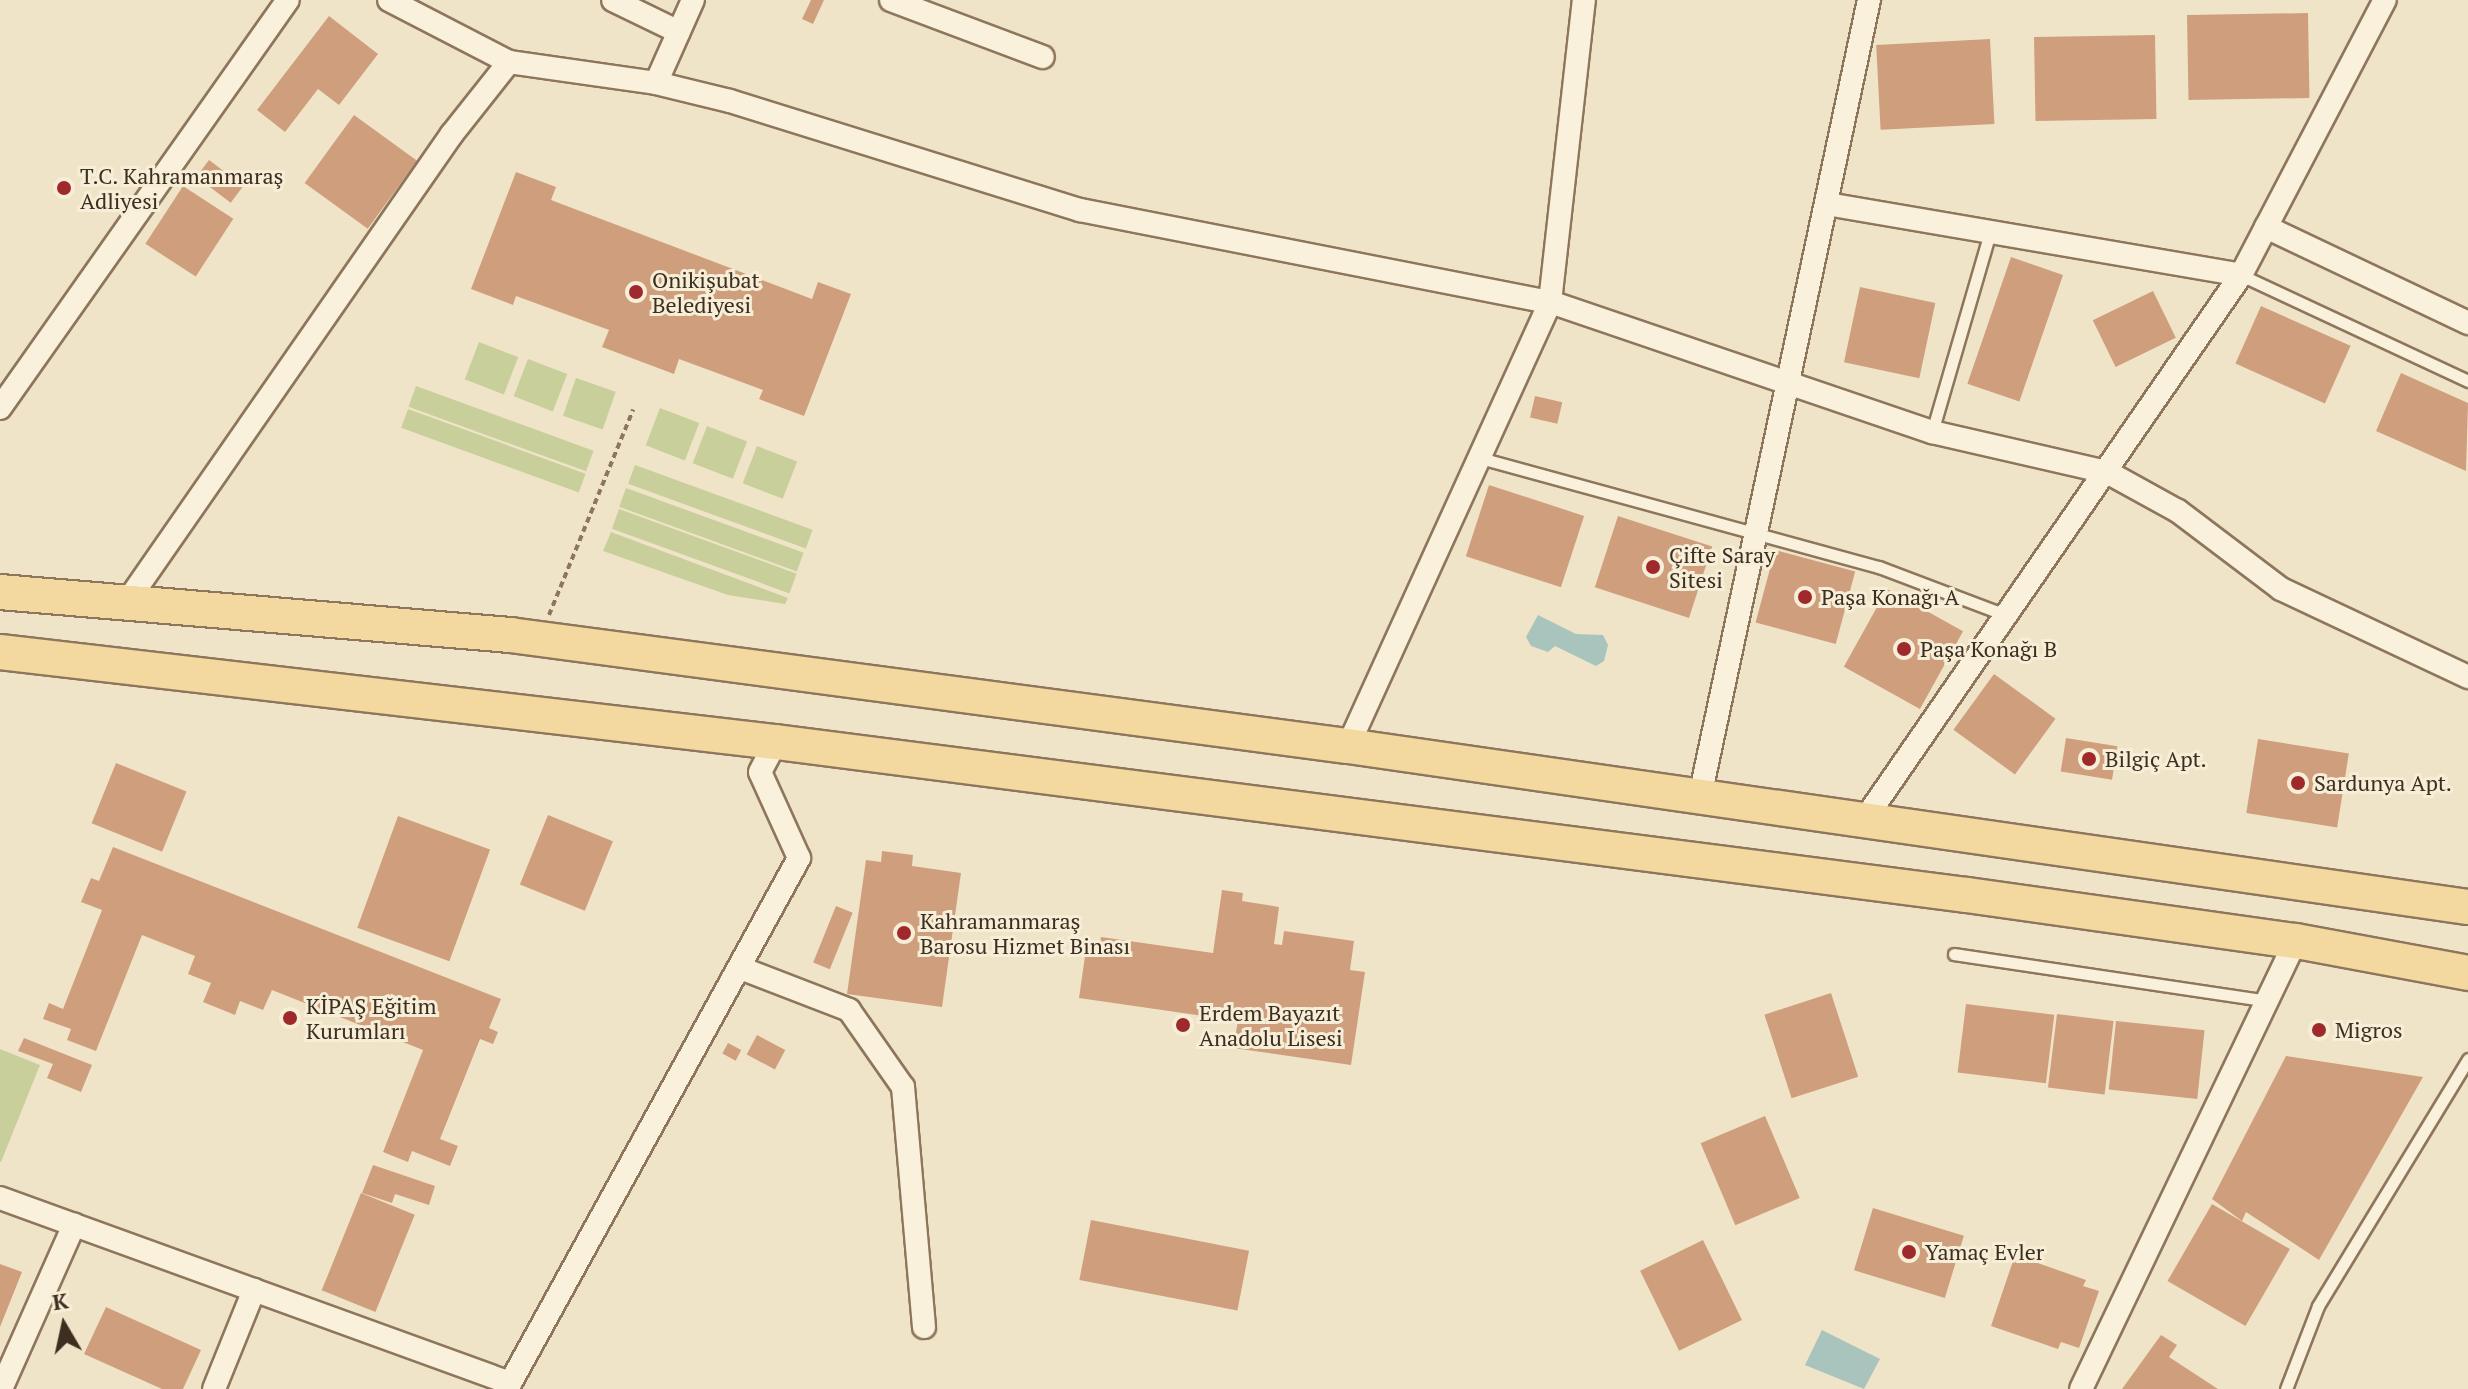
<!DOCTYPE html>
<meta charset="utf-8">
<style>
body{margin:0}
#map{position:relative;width:2468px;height:1389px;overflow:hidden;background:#f0e4c8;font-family:"PT Serif",serif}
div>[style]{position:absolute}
.green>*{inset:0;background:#c9cf9b;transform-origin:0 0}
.water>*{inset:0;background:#a9c4bc}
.building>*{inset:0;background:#cf9f7d;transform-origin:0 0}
.path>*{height:4px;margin-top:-2px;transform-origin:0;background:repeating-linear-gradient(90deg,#8d765c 0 6px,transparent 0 10px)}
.roads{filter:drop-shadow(2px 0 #8d765c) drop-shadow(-2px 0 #8d765c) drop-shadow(0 2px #8d765c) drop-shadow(0 -2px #8d765c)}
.service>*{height:11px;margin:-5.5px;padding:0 5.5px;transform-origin:5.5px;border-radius:5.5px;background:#faf1dc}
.minor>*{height:22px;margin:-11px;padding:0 11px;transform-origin:11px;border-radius:11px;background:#faf1dc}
.primary>*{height:34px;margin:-17px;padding:0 17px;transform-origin:17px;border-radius:17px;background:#f3d9a0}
.dots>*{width:22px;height:22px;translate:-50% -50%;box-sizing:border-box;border:4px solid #f7eed8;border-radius:50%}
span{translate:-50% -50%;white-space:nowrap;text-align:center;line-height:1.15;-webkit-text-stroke:6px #f7eed8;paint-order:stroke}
.poi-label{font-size:22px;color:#3d2e20}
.left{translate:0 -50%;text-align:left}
.north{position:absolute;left:24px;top:1285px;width:80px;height:80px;-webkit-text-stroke:6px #f7eed8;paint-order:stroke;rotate:351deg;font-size:22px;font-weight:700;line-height:32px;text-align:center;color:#3d2e20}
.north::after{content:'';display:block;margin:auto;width:28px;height:36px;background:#3d2e20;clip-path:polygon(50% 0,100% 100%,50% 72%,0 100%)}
</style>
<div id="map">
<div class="green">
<div style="left:479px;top:342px;width:42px;height:40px;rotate:21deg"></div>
<div style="left:528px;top:359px;width:42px;height:40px;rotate:21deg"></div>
<div style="left:576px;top:378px;width:42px;height:40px;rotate:19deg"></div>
<div style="left:416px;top:386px;width:189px;height:22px;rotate:20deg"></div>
<div style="left:660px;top:408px;width:42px;height:40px;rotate:21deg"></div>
<div style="left:408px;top:409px;width:189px;height:20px;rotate:20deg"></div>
<div style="left:707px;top:426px;width:43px;height:40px;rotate:21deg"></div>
<div style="left:757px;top:446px;width:43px;height:40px;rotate:21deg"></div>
<div style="left:635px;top:465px;width:189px;height:20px;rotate:20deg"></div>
<div style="left:626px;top:488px;width:189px;height:20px;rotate:20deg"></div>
<div style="left:619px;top:509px;width:189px;height:21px;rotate:20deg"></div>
<div style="clip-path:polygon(611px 532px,788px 598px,785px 604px,728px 595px,603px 551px)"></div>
<div style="clip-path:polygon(0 1049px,40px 1065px,1px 1162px,0 1162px)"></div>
</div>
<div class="water">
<div style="clip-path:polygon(1538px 615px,1576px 634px,1603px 635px,1608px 645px,1604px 661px,1596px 666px,1555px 646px,1548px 652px,1531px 646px,1526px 637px)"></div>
<div style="clip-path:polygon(1822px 1330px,1880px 1359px,1864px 1389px,1805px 1365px)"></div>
</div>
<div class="building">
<div style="clip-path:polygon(811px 0,824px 0,813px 24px,802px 19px)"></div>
<div style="left:2308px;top:13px;width:85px;height:121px;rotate:89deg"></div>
<div style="clip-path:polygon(329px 16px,378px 54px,339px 105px,318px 89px,285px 132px,257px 110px)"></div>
<div style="left:2155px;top:35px;width:84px;height:121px;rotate:89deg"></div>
<div style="left:1990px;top:39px;width:85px;height:114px;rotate:87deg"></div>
<div style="left:354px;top:115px;width:78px;height:84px;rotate:36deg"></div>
<div style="left:209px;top:160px;width:43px;height:21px;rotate:37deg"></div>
<div style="clip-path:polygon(516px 172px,556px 187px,551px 200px,812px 299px,818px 282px,851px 294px,804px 416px,759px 399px,763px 390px,679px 359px,674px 374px,602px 347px,609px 330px,516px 296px,513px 305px,471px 289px)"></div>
<div style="left:183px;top:186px;width:60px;height:69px;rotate:33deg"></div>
<div style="left:2011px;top:257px;width:55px;height:134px;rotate:19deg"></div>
<div style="left:1860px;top:287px;width:77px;height:77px;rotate:12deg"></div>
<div style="left:2153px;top:291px;width:52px;height:67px;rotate:64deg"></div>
<div style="left:2261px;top:306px;width:98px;height:63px;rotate:24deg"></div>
<div style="clip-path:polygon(2401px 373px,2468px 403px,2466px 471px,2376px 431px)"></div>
<div style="left:1535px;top:396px;width:28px;height:22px;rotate:13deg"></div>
<div style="left:1489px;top:485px;width:100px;height:75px;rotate:18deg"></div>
<div style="left:1618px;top:516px;width:99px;height:75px;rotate:18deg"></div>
<div style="left:1775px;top:550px;width:83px;height:75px;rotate:15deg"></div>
<div style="left:1887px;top:589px;width:87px;height:89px;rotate:29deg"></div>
<div style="left:1994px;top:674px;width:76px;height:69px;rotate:36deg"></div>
<div style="left:2066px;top:738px;width:52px;height:34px;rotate:9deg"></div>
<div style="left:2258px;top:739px;width:92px;height:75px;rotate:9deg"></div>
<div style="left:116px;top:763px;width:76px;height:65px;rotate:22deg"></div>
<div style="left:548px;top:815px;width:70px;height:75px;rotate:22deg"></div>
<div style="left:398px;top:816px;width:98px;height:119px;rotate:20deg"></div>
<div style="clip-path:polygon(113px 847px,501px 999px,489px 1028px,498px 1032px,493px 1044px,480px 1039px,440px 1139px,458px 1146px,450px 1166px,412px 1151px,408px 1162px,383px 1152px,423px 1050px,272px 990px,263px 1010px,240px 1001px,235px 1015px,203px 1002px,211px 983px,188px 974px,195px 956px,142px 935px,96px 1051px,67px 1040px,71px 1029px,43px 1019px,49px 1003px,63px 1009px,102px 910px,81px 902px,91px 878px,99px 881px)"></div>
<div style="clip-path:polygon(882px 851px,913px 855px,912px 866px,961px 873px,942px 1007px,847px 994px,866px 860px,881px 862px)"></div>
<div style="clip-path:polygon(1222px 890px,1243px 893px,1242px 901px,1279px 907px,1274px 944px,1282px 945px,1284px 931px,1354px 941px,1350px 970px,1365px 972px,1351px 1065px,1233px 1048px,1238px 1021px,1079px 998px,1087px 942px,1100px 944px,1101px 937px,1213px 953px)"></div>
<div style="left:836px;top:906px;width:18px;height:61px;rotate:22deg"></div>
<div style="left:1831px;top:993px;width:88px;height:70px;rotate:72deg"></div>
<div style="left:1966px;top:1004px;width:89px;height:69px;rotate:7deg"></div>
<div style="left:2057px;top:1014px;width:57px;height:74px;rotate:7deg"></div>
<div style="left:2116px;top:1021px;width:89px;height:69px;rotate:6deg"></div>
<div style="left:757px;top:1035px;width:32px;height:22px;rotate:28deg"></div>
<div style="clip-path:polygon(24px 1038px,92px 1065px,81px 1092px,47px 1078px,53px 1064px,18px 1051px)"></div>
<div style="left:728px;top:1043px;width:15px;height:12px;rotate:28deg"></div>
<div style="clip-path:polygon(2286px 1056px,2423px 1077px,2319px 1260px,2246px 1212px,2242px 1221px,2212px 1199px)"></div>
<div style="left:1765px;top:1116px;width:89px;height:70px;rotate:67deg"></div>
<div style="clip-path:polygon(373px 1165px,435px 1186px,429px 1205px,395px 1194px,392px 1203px,362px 1193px)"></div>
<div style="left:361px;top:1193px;width:58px;height:105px;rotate:22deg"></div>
<div style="left:2212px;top:1204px;width:90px;height:89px;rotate:30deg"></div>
<div style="left:1873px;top:1208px;width:95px;height:65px;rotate:17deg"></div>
<div style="left:1091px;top:1220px;width:161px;height:61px;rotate:11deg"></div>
<div style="left:1703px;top:1240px;width:89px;height:70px;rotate:64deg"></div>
<div style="clip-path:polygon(2015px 1255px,2086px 1280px,2083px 1286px,2099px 1291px,2079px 1348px,2061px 1342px,2058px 1349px,1991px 1326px)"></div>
<div style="clip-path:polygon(0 1264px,22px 1272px,0 1327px)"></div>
<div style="clip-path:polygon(106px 1307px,201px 1350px,183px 1389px,162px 1389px,84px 1354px)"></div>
<div style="clip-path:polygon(2161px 1335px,2177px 1345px,2169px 1357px,2218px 1389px,2122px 1389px)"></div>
</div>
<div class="path">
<div style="left:549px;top:615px;width:222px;rotate:-67.7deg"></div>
</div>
<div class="roads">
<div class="service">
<div style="left:2241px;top:275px;width:251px;rotate:25deg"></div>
<div style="left:1932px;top:432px;width:208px;rotate:-73.8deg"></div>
<div style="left:1480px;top:458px;width:414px;rotate:15.3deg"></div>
<div style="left:1879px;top:567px;width:138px;rotate:20.8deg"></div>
<div style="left:1954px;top:954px;width:317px;rotate:8.5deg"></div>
<div style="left:2286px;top:1389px;width:89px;rotate:-68.9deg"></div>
<div style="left:2318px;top:1306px;width:289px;rotate:-58.7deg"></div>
</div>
<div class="minor">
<div style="left:389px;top:0;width:135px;rotate:27.3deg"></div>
<div style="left:509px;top:62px;width:148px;rotate:8.1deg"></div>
<div style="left:656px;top:83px;width:76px;rotate:13.7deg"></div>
<div style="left:730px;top:101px;width:367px;rotate:17.3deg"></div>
<div style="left:1080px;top:210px;width:479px;rotate:11.1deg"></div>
<div style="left:1550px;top:302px;width:404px;rotate:18.8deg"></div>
<div style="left:1932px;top:432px;width:180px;rotate:12.9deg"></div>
<div style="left:2107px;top:472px;width:81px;rotate:28.8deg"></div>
<div style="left:2178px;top:511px;width:129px;rotate:37.1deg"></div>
<div style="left:2281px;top:589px;width:207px;rotate:25.2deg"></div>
<div style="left:613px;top:0;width:73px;rotate:25.9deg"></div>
<div style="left:891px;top:0;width:162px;rotate:20.6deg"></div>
<div style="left:656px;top:83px;width:91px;rotate:-66deg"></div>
<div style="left:1827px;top:204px;width:420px;rotate:9.7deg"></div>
<div style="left:2266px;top:227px;width:224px;rotate:25.4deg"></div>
<div style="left:0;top:408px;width:499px;rotate:-54.8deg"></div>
<div style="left:129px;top:599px;width:566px;rotate:-55.22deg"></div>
<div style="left:452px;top:134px;width:92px;rotate:-51.6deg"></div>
<div style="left:1348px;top:746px;width:488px;rotate:-65.5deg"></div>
<div style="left:1550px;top:302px;width:304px;rotate:-83.6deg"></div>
<div style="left:1699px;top:801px;width:819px;rotate:-78.02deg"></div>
<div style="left:1865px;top:819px;width:661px;rotate:-55.35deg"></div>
<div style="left:2241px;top:275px;width:310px;rotate:-62.4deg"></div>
<div style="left:743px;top:969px;width:114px;rotate:21.1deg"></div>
<div style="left:849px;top:1010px;width:94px;rotate:55deg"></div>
<div style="left:903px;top:1087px;width:241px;rotate:85deg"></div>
<div style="left:0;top:1198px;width:543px;rotate:19.94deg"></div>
<div style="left:1px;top:1389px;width:180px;rotate:-66deg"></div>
<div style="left:214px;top:1389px;width:107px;rotate:-68deg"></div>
<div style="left:507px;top:1389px;width:606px;rotate:-61.19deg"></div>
<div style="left:799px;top:858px;width:94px;rotate:-114.4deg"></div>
<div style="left:760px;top:772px;width:34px;rotate:-62deg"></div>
<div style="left:2081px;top:1389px;width:497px;rotate:-64.4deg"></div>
</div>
<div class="primary">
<div style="left:0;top:592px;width:512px;rotate:4.82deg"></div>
<div style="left:510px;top:635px;width:845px;rotate:7.55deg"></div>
<div style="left:1348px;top:746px;width:1132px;rotate:8.18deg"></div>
<div style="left:0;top:652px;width:781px;rotate:6.62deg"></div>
<div style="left:776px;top:742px;width:1201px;rotate:7.32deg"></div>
<div style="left:1967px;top:895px;width:332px;rotate:8deg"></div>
<div style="left:2296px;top:941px;width:175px;rotate:10.5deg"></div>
</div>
</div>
<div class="dots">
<div style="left:64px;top:188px;background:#9e2a2b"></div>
<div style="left:636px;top:292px;background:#9e2a2b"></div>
<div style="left:1653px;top:567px;background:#9e2a2b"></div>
<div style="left:1805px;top:597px;background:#9e2a2b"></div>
<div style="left:1904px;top:649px;background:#9e2a2b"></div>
<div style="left:2089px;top:759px;background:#9e2a2b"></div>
<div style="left:2298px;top:783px;background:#9e2a2b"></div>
<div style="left:904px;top:933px;background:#9e2a2b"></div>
<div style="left:290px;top:1018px;background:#9e2a2b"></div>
<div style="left:1183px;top:1025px;background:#9e2a2b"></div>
<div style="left:2319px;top:1030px;background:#9e2a2b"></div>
<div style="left:1909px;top:1252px;background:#9e2a2b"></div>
</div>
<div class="poi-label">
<span class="left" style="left:80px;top:188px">T.C. Kahramanmaraş<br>Adliyesi</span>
<span class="left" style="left:652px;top:292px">Onikişubat<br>Belediyesi</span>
<span class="left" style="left:1669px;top:567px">Çifte Saray<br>Sitesi</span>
<span class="left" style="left:1821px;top:597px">Paşa Konağı A</span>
<span class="left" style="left:1920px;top:649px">Paşa Konağı B</span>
<span class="left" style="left:2105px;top:759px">Bilgiç Apt.</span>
<span class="left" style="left:2314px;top:783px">Sardunya Apt.</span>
<span class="left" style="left:920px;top:933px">Kahramanmaraş<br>Barosu Hizmet Binası</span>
<span class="left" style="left:306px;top:1018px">KİPAŞ Eğitim<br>Kurumları</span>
<span class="left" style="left:1199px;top:1025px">Erdem Bayazıt<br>Anadolu Lisesi</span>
<span class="left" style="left:2335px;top:1030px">Migros</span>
<span class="left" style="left:1925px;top:1252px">Yamaç Evler</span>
</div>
<div class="north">K</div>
</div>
